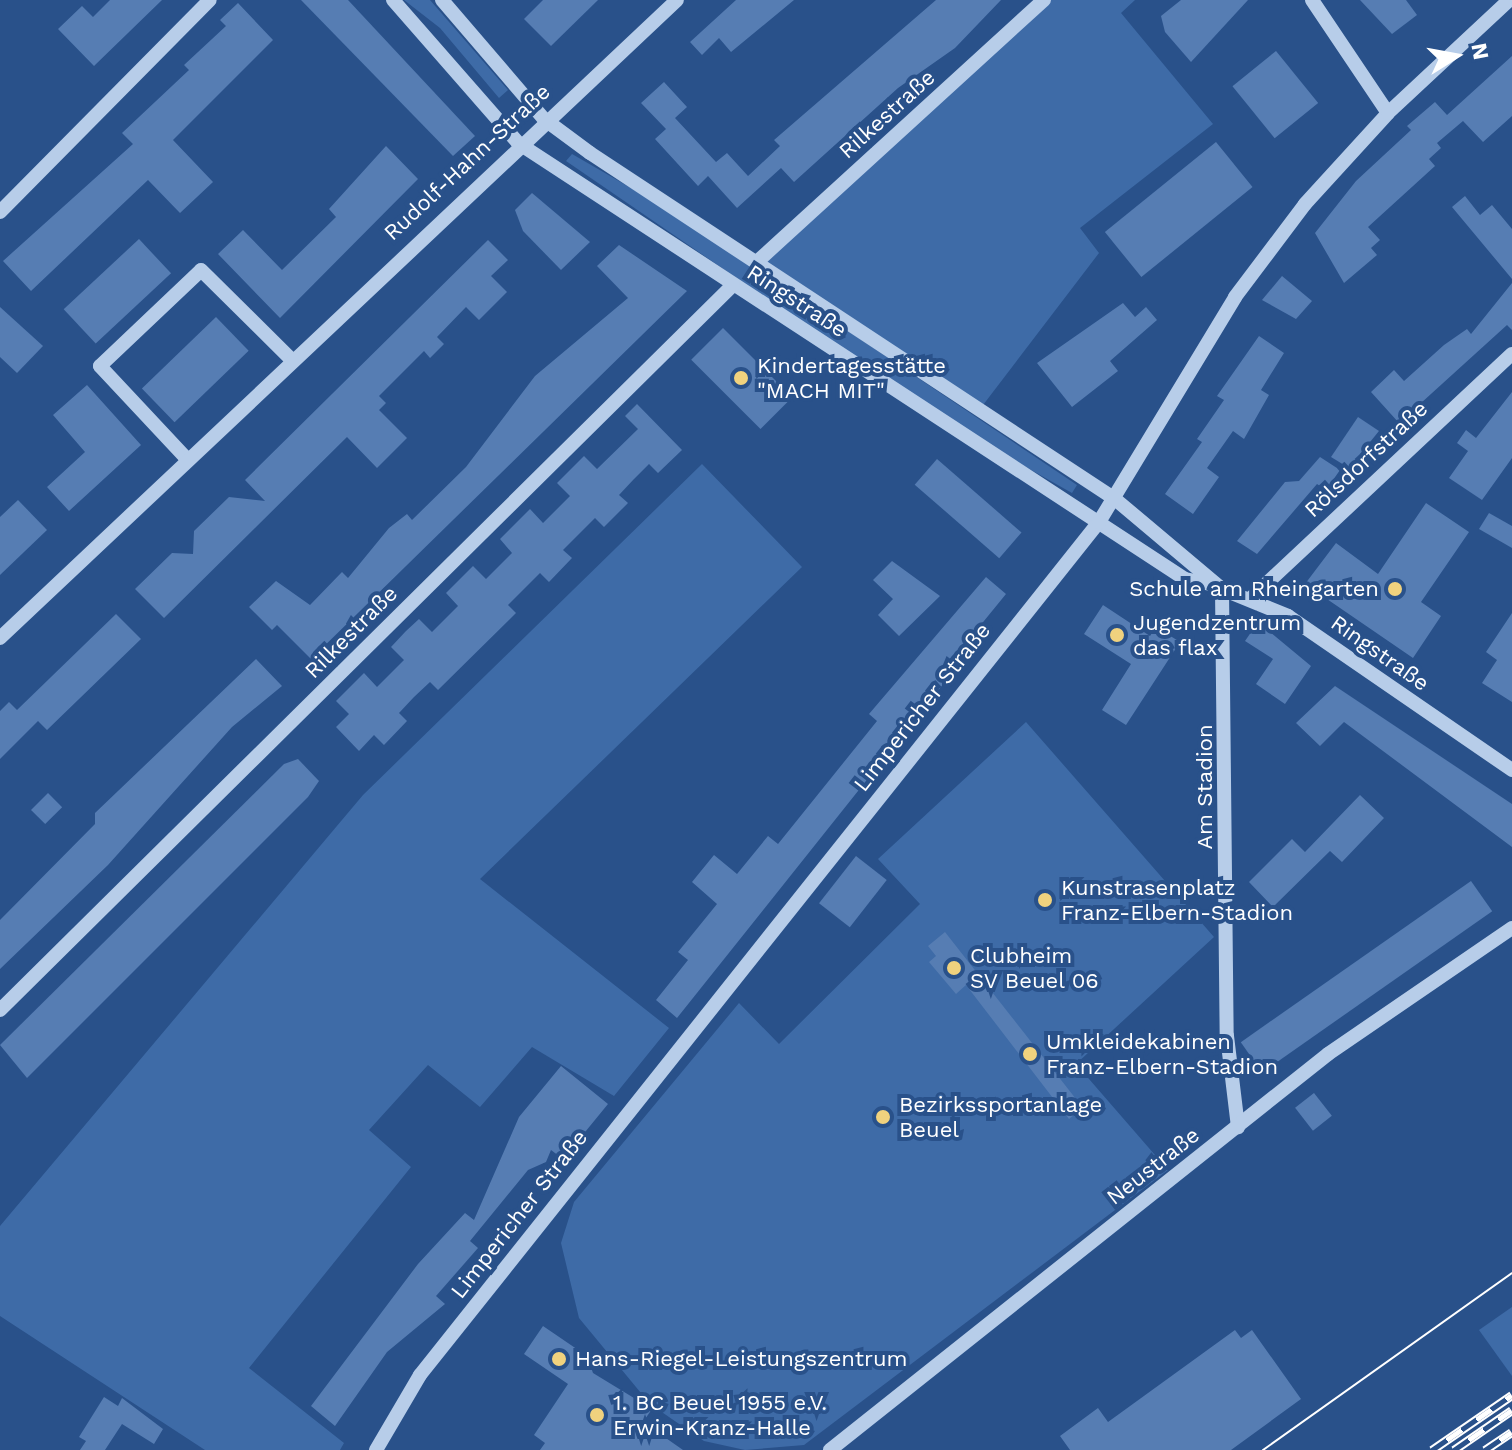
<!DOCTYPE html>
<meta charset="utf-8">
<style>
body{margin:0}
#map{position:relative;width:1512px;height:1450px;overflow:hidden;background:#29518a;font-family:"Work Sans",sans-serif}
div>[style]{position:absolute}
.green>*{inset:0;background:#3e6ba7}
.building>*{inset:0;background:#567db3;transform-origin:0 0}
.minor>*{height:14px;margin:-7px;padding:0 7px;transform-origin:7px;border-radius:7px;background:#b7cde9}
.tram>*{height:2px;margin:-1px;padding:0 1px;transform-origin:1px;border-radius:1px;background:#fff}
.rail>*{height:9px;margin-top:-4.5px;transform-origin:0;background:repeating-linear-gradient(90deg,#29518a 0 18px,#fff 0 36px);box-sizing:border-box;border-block:2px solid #fff}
.dots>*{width:22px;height:22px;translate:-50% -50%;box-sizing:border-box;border:4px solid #29518a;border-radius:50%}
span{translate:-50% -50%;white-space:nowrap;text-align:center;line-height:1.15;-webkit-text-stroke:8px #29518a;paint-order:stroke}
.street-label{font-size:22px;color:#fff}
.poi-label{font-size:22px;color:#fff}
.left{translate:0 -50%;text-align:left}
.right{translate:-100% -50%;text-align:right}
.north{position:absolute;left:1416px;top:16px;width:80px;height:80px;-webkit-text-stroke:6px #29518a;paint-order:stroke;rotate:79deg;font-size:22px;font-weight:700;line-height:32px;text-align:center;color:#fff}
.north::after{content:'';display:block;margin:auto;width:28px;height:36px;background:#fff;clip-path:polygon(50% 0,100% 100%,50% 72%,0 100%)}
</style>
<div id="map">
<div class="green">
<div style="clip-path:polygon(404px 0,430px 0,508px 90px,499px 98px,440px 28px)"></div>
<div style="clip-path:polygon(1044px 0,1135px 0,1121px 13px,1213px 124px,1080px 228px,1099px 253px,980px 409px,759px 260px)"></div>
<div style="clip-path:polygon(572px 154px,664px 207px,1077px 485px,1072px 493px,971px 436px,754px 290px,566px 161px)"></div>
<div style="clip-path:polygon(702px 464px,802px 567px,480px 879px,669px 1028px,614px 1096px,532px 1047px,480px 1107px,428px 1065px,369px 1130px,411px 1167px,249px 1368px,344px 1443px,340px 1450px,205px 1450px,0 1316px,0 1226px,363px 795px)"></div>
<div style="clip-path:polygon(1026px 722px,1214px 937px,1076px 1064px,1168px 1170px,804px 1445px,745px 1450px,704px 1441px,650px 1404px,579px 1318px,561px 1243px,574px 1202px,739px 1003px,779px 1044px,920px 904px,878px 859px)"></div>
<div style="clip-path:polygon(1512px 1307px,1512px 1376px,1479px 1330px)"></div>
</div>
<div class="building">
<div style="clip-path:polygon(110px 0,162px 0,94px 66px,58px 29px,82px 6px,93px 17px)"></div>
<div style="clip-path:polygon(301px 0,348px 0,475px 136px,453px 156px)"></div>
<div style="clip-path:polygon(543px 0,598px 0,551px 46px,524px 19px)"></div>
<div style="clip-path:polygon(736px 0,794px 0,731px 52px,719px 38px,702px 55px,690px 42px)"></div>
<div style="clip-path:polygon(936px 0,1001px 0,955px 48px,898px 88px,794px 182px,781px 168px,737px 208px,708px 176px,698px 186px,655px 139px,666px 129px,641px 103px,664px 82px,687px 107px,675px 118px,716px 162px,727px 153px,748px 176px,780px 146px,774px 140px)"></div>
<div style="clip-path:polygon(1181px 0,1248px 0,1191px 62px,1165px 32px,1161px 16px)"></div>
<div style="clip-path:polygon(1360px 0,1406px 0,1417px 15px,1392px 34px)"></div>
<div style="clip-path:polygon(238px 3px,273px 40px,173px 140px,213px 182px,180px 213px,148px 180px,31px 291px,3px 261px,133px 144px,122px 133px,189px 70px,184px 65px,226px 26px,220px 20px)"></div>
<div style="left:1276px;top:51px;width:67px;height:56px;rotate:51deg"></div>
<div style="clip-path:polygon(1512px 56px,1512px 116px,1483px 142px,1463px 121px,1437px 143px,1441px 148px,1429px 159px,1435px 166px,1368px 227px,1380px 240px,1371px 248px,1377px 255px,1344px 283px,1315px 233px,1356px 181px,1411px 130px,1407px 126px,1435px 102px,1447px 115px)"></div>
<div style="left:1216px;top:142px;width:58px;height:143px;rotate:51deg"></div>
<div style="clip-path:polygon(386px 146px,418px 179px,280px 318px,218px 254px,243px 230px,282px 270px,336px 217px,329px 209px)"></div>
<div style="clip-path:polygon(532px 193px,590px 242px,561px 270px,523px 231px,515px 210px)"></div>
<div style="clip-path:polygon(1465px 196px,1480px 215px,1492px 205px,1512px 229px,1512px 279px,1452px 207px)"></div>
<div style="left:139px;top:239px;width:47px;height:103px;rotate:47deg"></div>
<div style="clip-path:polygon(488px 240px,508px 260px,491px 276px,507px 292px,479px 320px,466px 307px,437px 337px,444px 344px,430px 358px,424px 351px,379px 396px,386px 403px,379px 410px,407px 438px,377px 468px,347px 437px,164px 618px,135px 589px,172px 553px,193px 554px,194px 531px,229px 497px,265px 501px,245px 480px)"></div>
<div style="clip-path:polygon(619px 245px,687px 291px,311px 659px,277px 625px,272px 630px,249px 607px,276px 581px,310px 605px,342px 572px,348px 578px,389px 528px,407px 514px,412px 520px,466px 467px,535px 376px,628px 298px,597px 266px)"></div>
<div style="clip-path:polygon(1282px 276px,1312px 301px,1296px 319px,1262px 300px)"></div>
<div style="clip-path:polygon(1512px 283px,1512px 330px,1507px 325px,1399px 423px,1371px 392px,1394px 370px,1404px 381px,1444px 345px,1467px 329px,1471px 334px)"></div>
<div style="clip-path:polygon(1123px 303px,1135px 317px,1146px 307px,1157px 320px,1110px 361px,1118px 371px,1072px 407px,1037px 363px)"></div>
<div style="clip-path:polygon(0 307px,43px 346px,17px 373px,0 357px)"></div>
<div style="left:216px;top:317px;width:47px;height:103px;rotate:46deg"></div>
<div style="left:723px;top:328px;width:98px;height:45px;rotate:45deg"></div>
<div style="clip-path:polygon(1259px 336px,1284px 353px,1261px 390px,1269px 395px,1244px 439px,1233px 431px,1207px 468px,1219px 477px,1193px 514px,1165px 494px,1202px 442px,1197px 439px,1224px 400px,1217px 396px)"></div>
<div style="clip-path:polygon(87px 385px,141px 445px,69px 511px,47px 487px,85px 452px,53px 415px)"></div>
<div style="clip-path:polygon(1512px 392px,1512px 458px,1482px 500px,1449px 478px,1468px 451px,1457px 443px,1466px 430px,1476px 438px)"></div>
<div style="clip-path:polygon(637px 404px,682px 450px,658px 473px,649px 464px,634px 479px,619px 495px,628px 503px,604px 527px,595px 518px,563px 550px,572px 558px,549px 582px,540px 573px,508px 605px,516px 613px,438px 690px,430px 682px,414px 697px,399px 713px,407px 721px,384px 745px,374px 735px,359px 751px,336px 727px,349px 714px,336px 701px,364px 673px,377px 687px,404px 660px,391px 647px,406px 631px,419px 619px,432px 632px,458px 606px,446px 593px,473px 566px,486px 579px,512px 553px,500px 539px,530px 509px,543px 523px,570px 496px,557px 483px,584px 456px,597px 469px,638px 429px,625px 416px)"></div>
<div style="clip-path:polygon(1358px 417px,1379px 431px,1349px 468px,1331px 457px)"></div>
<div style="clip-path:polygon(1320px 457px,1340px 470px,1326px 490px,1317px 484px,1257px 554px,1237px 541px,1285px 482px,1299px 481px)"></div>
<div style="left:937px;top:459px;width:112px;height:34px;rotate:41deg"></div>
<div style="clip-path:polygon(18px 500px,47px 530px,0 575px,0 517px)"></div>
<div style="clip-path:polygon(1426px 503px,1469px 532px,1421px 602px,1441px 616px,1413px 658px,1305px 584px,1336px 543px,1378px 574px)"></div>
<div style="clip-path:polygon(1489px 513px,1512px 526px,1512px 548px,1479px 529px)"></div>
<div style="clip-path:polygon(892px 561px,940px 596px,899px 636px,878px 615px,893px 599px,873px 580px)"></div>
<div style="clip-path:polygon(986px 577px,1006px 594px,966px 643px,972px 648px,677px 1018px,656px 1000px,688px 960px,678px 952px,717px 904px,692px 882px,714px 855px,737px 874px,768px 836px,778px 844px,877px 721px,869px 714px)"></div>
<div style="clip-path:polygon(1103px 605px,1150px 636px,1156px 627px,1180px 642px,1126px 725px,1102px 710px,1131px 664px,1084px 634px)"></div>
<div style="clip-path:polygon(1512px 613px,1512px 702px,1482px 683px,1497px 660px,1486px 652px)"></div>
<div style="clip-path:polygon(116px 614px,141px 639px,47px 730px,38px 721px,0 759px,0 711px,9px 702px,17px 710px)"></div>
<div style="clip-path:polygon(1258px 622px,1311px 666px,1285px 704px,1256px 684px,1273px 659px,1245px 641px)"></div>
<div style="clip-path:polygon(256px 659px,282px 686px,232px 727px,108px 865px,0 969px,0 920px,95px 824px,95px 813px)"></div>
<div style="clip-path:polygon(1335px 686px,1512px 804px,1512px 847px,1344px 722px,1320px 746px,1296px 723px)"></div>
<div style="clip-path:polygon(298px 759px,319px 781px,308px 797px,27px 1078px,0 1045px,284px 764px)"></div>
<div style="left:48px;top:793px;width:20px;height:24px;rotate:45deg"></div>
<div style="clip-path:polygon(1360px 795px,1384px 818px,1342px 862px,1330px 851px,1273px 907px,1249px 882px,1292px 839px,1305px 852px)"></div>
<div style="left:856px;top:856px;width:39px;height:60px;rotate:38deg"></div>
<div style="left:1471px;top:881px;width:37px;height:281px;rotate:55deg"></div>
<div style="clip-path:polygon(945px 932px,1083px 1108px,1069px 1119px,966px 985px,956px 994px,929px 962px,936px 956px,928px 946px)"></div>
<div style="clip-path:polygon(561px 1066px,608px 1104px,563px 1159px,551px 1150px,546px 1162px,528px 1170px,470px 1241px,478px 1248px,436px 1296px,445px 1304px,387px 1352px,335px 1426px,311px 1406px,418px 1264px,465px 1213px,474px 1220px,519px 1117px)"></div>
<div style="left:1314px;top:1093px;width:29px;height:24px;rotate:52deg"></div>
<div style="clip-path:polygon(543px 1326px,587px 1356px,593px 1373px,652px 1409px,643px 1422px,683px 1450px,540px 1450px,545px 1443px,534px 1435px,568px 1384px,524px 1354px)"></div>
<div style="clip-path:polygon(1235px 1330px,1241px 1338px,1252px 1330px,1301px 1399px,1231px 1450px,1070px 1450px,1060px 1436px,1098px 1408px,1108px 1422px)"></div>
<div style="clip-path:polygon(104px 1397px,118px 1406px,122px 1398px,163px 1429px,154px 1444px,122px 1424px,105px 1450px,80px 1450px,86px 1441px,79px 1437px)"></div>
</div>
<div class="minor">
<div style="left:393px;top:0;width:190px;rotate:48.8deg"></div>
<div style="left:518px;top:143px;width:797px;rotate:33.17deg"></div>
<div style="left:1185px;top:579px;width:32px;rotate:11deg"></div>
<div style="left:442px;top:0;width:157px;rotate:49.4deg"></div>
<div style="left:544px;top:119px;width:57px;rotate:36.5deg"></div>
<div style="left:590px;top:153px;width:629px;rotate:33.39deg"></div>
<div style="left:1115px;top:499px;width:140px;rotate:40.1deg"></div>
<div style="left:1222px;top:589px;width:71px;rotate:22.2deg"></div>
<div style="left:1288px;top:616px;width:272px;rotate:34.5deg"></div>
<div style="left:1312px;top:0;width:136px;rotate:56.1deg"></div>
<div style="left:0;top:212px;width:298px;rotate:-45.3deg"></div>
<div style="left:759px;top:260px;width:386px;rotate:-42.4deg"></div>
<div style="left:186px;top:458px;width:126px;rotate:-133.1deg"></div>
<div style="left:100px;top:366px;width:139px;rotate:-43.5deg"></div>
<div style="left:201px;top:270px;width:125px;rotate:44.7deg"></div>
<div style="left:1222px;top:589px;width:447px;rotate:89.4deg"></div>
<div style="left:1227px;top:1036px;width:92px;rotate:83.1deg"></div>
<div style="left:1251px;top:598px;width:357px;rotate:-43.1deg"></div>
<div style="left:0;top:638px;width:930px;rotate:-43.3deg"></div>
<div style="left:0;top:1010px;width:1031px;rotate:-44.69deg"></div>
<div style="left:376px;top:1450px;width:87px;rotate:-59.6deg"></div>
<div style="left:420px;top:1375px;width:1090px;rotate:-51.48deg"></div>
<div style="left:1099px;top:522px;width:263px;rotate:-58.8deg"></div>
<div style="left:1235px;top:297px;width:116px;rotate:-53deg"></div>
<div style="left:1305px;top:204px;width:123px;rotate:-47.6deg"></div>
<div style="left:1388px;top:113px;width:166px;rotate:-43deg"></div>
<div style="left:830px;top:1450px;width:636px;rotate:-38.49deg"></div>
<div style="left:1328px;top:1054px;width:223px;rotate:-34.4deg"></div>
</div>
<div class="tram">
<div style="left:1263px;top:1450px;width:305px;rotate:-35.4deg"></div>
</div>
<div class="rail">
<div style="left:1432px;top:1450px;width:97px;rotate:-34.5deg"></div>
<div style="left:1454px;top:1450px;width:70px;rotate:-34.6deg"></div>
<div style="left:1485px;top:1450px;width:32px;rotate:-34deg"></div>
</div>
<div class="dots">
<div style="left:741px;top:378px;background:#f0d27e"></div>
<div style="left:1395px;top:589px;background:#f0d27e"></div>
<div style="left:1117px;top:635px;background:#f0d27e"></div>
<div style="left:1045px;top:900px;background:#f0d27e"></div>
<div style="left:954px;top:968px;background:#f0d27e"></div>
<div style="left:1030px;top:1054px;background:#f0d27e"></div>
<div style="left:883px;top:1117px;background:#f0d27e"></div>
<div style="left:559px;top:1359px;background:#f0d27e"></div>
<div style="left:597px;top:1415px;background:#f0d27e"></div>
</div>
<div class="street-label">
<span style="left:887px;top:114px;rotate:-42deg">Rilkestraße</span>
<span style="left:467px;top:162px;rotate:-43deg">Rudolf-Hahn-Straße</span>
<span style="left:797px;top:301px;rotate:33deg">Ringstraße</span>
<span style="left:1366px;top:459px;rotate:-43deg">Rölsdorfstraße</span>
<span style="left:351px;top:632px;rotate:-45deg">Rilkestraße</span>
<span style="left:1380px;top:653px;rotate:35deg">Ringstraße</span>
<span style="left:922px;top:707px;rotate:-52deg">Limpericher Straße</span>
<span style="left:1205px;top:787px;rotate:-90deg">Am Stadion</span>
<span style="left:1153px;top:1166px;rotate:-38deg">Neustraße</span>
<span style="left:519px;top:1214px;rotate:-52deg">Limpericher Straße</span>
</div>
<div class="poi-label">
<span class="left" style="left:757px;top:378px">Kindertagesstätte<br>"MACH MIT"</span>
<span class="right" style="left:1379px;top:589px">Schule am Rheingarten</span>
<span class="left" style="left:1133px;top:635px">Jugendzentrum<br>das flax</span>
<span class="left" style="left:1061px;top:900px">Kunstrasenplatz<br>Franz-Elbern-Stadion</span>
<span class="left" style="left:970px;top:968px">Clubheim<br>SV Beuel 06</span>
<span class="left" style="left:1046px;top:1054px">Umkleidekabinen<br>Franz-Elbern-Stadion</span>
<span class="left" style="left:899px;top:1117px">Bezirkssportanlage<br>Beuel</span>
<span class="left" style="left:575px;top:1359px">Hans-Riegel-Leistungszentrum</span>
<span class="left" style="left:613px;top:1415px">1. BC Beuel 1955 e.V.<br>Erwin-Kranz-Halle</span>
</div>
<div class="north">N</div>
</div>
